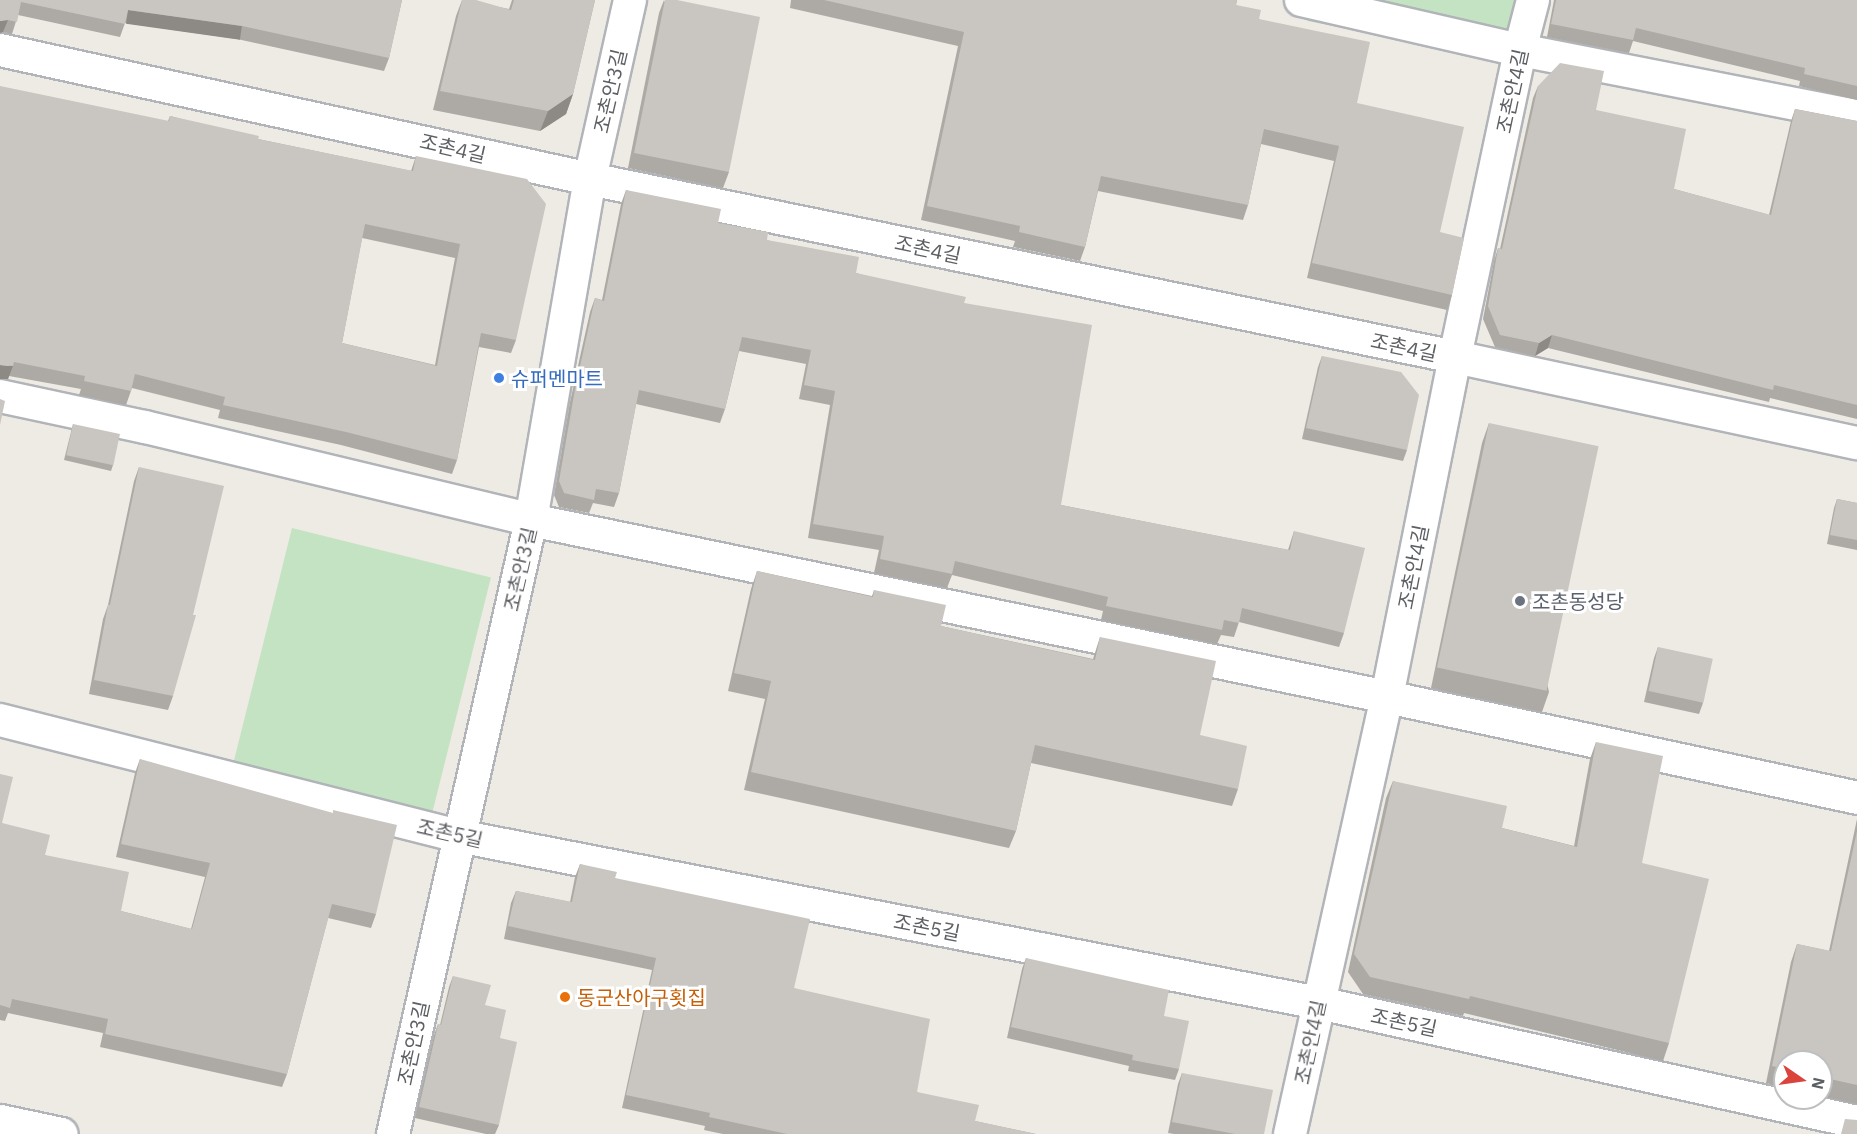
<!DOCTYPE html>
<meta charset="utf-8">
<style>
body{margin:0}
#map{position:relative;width:1857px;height:1134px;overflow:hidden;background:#edebe4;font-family:"IBM Plex Sans","Noto Sans KR",sans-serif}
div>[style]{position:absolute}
.green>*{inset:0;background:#c3e3c2;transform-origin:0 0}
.roads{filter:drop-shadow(2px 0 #b1b4b8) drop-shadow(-2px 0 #b1b4b8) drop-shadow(0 2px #b1b4b8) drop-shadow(0 -2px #b1b4b8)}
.minor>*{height:32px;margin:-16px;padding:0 16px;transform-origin:16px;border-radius:16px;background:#fff}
.tertiary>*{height:33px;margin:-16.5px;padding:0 16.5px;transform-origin:16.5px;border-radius:16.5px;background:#fff}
.wall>*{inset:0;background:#ada9a5}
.shaded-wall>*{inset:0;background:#8d8a86;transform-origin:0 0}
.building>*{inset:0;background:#c9c5c0;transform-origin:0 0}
.dots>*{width:16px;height:16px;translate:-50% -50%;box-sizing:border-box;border:3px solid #fff;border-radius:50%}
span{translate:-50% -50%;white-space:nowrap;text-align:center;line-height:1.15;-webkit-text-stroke:6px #fff;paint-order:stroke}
.street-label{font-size:20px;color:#5c5f63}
.shop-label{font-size:20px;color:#366cbe}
.left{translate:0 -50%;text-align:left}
.worship-label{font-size:20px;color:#5b616d}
.food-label{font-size:20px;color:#c56008}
.north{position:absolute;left:1773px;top:1050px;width:60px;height:60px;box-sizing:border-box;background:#fff;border:2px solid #bebfc1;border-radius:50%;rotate:103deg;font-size:16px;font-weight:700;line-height:24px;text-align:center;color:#5c5f63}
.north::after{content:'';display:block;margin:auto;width:21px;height:27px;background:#da443d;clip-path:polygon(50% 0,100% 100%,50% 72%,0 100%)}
</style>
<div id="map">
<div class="green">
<div style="clip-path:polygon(1311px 0,1530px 0,1493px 55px,1307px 21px)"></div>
<div style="left:292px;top:528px;width:205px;height:253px;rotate:14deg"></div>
</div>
<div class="roads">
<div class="minor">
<div style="left:1301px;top:0;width:225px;rotate:12.9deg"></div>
<div style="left:1520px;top:50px;width:343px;rotate:11.1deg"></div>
<div style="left:0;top:50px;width:604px;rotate:12.33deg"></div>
<div style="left:590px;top:179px;width:883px;rotate:11.63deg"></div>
<div style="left:1455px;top:357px;width:411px;rotate:12.1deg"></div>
<div style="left:0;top:396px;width:148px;rotate:12.1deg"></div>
<div style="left:145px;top:427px;width:397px;rotate:13.5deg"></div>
<div style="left:531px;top:520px;width:874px;rotate:11.68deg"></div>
<div style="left:1387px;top:697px;width:481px;rotate:12.1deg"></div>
<div style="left:0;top:720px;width:472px;rotate:14.2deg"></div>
<div style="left:458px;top:836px;width:877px;rotate:10.98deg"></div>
<div style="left:1319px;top:1003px;width:551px;rotate:12.47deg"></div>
<div style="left:393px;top:1134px;width:629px;rotate:-77.33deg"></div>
<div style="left:531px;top:520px;width:346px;rotate:-80.2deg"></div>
<div style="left:590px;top:179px;width:183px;rotate:-77.4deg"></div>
<div style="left:1290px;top:1134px;width:448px;rotate:-77.5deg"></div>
<div style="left:1387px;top:697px;width:347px;rotate:-78.7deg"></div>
<div style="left:1455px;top:357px;width:314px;rotate:-78deg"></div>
<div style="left:1520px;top:50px;width:52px;rotate:-75.4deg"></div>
</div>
<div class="tertiary">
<div style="left:0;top:1121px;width:62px;rotate:12deg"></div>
</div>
</div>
<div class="wall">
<div style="clip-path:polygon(0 0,402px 0,389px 58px,384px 71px,237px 39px,125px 23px,120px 37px,18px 15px,12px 34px,3px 32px)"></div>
<div style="clip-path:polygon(462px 0,509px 9px,512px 0,595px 0,573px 94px,566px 114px,540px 131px,433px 110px,456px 16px)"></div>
<div style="clip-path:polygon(664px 0,729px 172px,723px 188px,628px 168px,659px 13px)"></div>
<div style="clip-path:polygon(791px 0,1237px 0,1236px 5px,1259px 19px,1357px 103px,1440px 232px,1452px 295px,1447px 310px,1307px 278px,1334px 161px,1261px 144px,1248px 205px,1243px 220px,1098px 191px,1085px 247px,1080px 261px,1013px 247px,1015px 241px,921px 220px,958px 46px,790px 8px)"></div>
<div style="clip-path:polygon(1554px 0,1857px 0,1857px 100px,1799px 86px,1800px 81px,1633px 41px,1629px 53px,1547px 37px)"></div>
<div style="clip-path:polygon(1538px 86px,1596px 110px,1674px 189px,1769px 215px,1791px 121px,1795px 109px,1857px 121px,1857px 419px,1770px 398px,1769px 402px,1548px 348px,1535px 356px,1495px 347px,1483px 319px,1494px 261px,1498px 248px,1500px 249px,1533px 98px)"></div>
<div style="clip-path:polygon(evenodd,170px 116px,258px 139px,411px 171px,416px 156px,516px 340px,511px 353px,479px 347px,457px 460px,452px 474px,341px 445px,218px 418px,220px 410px,132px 388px,126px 405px,79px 395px,81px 389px,9px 376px,8px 379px,0 379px,168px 121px,170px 116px,362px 238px,455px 258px,435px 365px,342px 343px,362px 238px)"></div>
<div style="clip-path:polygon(626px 190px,767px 240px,856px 273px,964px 303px,1061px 505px,1288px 550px,1294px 531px,1344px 633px,1339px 647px,1239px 622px,1234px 637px,1221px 635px,1217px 644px,1101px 620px,1103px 611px,952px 575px,947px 588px,874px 573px,879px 550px,808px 538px,830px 405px,799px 399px,806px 364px,739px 351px,725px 409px,720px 423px,636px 404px,619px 493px,614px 507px,593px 503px,589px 513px,559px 507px,554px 495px,570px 402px,590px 312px,595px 298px,602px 300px,621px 204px)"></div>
<div style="clip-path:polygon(1322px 356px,1407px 450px,1403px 461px,1302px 439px,1318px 367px)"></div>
<div style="clip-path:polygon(1489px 423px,1549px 692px,1542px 712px,1431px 688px,1482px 443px)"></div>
<div style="clip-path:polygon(73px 424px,113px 465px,111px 471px,64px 460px)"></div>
<div style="clip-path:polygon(139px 467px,173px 696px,168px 710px,89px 694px,103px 619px,108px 605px,134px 481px)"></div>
<div style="clip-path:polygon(1837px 499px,1857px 503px,1857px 550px,1827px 544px,1834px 508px)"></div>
<div style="clip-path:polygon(757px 571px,872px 596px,874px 590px,941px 626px,1093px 659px,1100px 637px,1200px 735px,1238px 789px,1232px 806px,1031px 763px,1016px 831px,1009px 848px,744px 790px,765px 699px,728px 691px,751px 589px)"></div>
<div style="clip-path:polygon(1658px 647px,1703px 703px,1699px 714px,1644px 702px,1654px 658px)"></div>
<div style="clip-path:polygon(1596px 742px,1642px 863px,1669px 1043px,1663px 1061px,1464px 1013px,1463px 1016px,1363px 994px,1348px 972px,1386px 798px,1393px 781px,1502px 828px,1574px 846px,1590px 759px)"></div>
<div style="clip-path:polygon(140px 759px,376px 914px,371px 928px,328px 918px,287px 1074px,282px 1087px,100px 1047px,103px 1033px,8px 1013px,5px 1021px,0 1020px,0 774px,2px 823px,121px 911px,191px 929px,205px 877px,116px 857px,135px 773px)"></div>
<div style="clip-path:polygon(1857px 819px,1857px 1104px,1821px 1096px,1821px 1062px,1785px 1062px,1785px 1088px,1766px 1083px,1791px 962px,1797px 944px,1829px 951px)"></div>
<div style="clip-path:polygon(580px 864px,615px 878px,794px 988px,917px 1092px,975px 1121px,1036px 1134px,723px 1134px,704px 1130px,705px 1126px,622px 1108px,652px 970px,504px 939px,511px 903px,516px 891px,570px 902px,575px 877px)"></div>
<div style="clip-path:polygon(1026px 958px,1164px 1016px,1179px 1069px,1175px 1080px,1128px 1071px,1129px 1066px,1007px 1038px,1022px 969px)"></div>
<div style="clip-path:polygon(453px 976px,485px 1005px,500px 1038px,499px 1125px,495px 1134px,486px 1134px,415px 1118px,434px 1035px,438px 1024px,440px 1025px,449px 987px)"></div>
<div style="clip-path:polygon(1182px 1073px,1264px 1134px,1174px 1134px,1168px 1133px,1178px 1084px)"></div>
</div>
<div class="shaded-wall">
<div style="left:128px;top:10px;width:115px;height:14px;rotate:8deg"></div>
<div style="clip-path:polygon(8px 20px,3px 32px,0 33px,0 21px)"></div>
<div style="clip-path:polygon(573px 94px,566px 114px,540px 131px,548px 111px)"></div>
<div style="clip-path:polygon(1552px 335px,1548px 348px,1535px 356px,1539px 343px)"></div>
<div style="clip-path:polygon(0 365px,13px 366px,8px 379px,0 379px)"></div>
</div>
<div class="building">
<div style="clip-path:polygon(0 0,402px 0,389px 58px,242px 26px,128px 10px,125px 24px,21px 2px,17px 22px,8px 20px,0 21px)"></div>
<div style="clip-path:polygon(462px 0,476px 0,511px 10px,514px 0,595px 0,573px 94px,548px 111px,440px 91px)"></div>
<div style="clip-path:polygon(665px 0,677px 0,760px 17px,729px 172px,634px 153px)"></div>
<div style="clip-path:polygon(824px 0,1237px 0,1236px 5px,1261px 10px,1259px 19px,1370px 42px,1357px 103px,1464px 127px,1440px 232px,1464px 238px,1452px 295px,1312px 263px,1339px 146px,1264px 129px,1248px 205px,1101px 176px,1085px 247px,1019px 232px,1020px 226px,927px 206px,964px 32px)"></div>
<div style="clip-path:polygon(1556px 0,1857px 0,1857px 86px,1804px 74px,1805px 68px,1636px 28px,1633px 40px,1551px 24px)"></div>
<div style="clip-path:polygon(1560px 63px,1604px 71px,1596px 110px,1686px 129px,1674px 189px,1771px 215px,1795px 109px,1857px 121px,1857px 405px,1774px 385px,1773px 390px,1552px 335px,1539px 343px,1500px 335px,1488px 306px,1498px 248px,1502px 249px,1538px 86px)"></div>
<div style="clip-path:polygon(evenodd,0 86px,169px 121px,170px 116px,259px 136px,258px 139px,413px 171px,416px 156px,527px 179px,546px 204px,516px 340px,481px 333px,457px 460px,346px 432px,223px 405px,225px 397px,135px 374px,131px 391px,84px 381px,85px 376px,14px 362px,13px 366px,0 365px,0 86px,365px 224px,460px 244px,437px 366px,342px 343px,365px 224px)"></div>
<div style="clip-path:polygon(626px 190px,721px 209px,718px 223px,768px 232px,767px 240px,859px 257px,856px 273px,966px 297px,964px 303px,1092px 325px,1061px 505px,1290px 550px,1294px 531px,1365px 548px,1344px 633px,1242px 608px,1239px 623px,1224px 620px,1222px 630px,1106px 606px,1108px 597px,955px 561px,952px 574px,880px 559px,884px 536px,813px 524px,835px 391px,804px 385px,811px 350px,742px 337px,725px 409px,639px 390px,619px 493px,596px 489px,594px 500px,564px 493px,559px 481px,575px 389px,595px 298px,604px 301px)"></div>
<div style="clip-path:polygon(1322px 356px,1401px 372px,1419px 395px,1407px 450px,1306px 428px)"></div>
<div style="clip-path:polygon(0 399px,5px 401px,0 425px)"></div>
<div style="left:1489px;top:423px;width:112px;height:250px;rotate:12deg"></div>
<div style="left:73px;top:424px;width:48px;height:32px;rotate:12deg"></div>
<div style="clip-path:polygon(139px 467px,224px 486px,193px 615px,196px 615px,173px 696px,94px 680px,108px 605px,110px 605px)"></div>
<div style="clip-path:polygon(1837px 499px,1857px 503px,1857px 540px,1830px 535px)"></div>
<div style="clip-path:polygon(757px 571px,873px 597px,874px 590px,946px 605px,941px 626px,1095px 660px,1100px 637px,1216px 661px,1200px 735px,1247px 746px,1238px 789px,1035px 745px,1016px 831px,751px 772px,771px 681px,734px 673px)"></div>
<div style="left:1658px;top:647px;width:56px;height:45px;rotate:12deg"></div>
<div style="clip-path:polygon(1596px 742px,1663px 756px,1642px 863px,1709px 879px,1669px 1043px,1470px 996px,1469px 999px,1370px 977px,1354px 954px,1393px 781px,1507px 806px,1502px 828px,1577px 847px)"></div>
<div style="clip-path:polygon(140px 759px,333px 813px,333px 810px,397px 825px,376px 914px,332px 904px,287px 1074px,105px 1034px,108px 1019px,12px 999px,10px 1008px,0 1005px,0 774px,13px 777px,2px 823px,50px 835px,45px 855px,129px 872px,121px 911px,192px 929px,210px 863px,121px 844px)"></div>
<div style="clip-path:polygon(1857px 831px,1857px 1085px,1821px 1077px,1821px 1062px,1785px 1062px,1785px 1069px,1772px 1066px,1797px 944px,1831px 951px)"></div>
<div style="clip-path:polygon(580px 864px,617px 872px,615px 878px,810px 919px,794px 988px,930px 1019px,917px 1092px,979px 1105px,975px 1121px,1036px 1134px,787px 1134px,709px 1117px,710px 1113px,626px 1095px,656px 958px,508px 926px,516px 891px,572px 902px)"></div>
<div style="clip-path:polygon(1026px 958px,1169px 990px,1164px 1016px,1189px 1021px,1179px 1069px,1132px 1060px,1133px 1055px,1011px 1027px)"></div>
<div style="clip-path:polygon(453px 976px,491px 985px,485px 1005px,506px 1010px,500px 1038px,517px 1042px,499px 1125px,419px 1107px,438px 1024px,441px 1025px)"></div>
<div style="clip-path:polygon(1182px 1073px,1273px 1090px,1264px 1134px,1235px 1134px,1172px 1122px)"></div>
<div style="clip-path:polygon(1845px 1119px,1857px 1120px,1857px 1134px,1841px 1134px)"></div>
</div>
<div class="dots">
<div style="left:499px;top:378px;background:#3f7fe0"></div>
<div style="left:1520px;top:601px;background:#6b7280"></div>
<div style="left:565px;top:997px;background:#e8710a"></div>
</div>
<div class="street-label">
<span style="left:610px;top:91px;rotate:-77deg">조촌안3길</span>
<span style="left:1512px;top:91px;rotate:-78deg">조촌안4길</span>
<span style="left:453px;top:148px;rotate:13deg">조촌4길</span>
<span style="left:928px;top:249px;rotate:12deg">조촌4길</span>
<span style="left:1404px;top:347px;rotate:12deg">조촌4길</span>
<span style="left:1413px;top:567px;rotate:-79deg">조촌안4길</span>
<span style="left:520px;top:569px;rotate:-77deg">조촌안3길</span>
<span style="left:450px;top:833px;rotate:13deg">조촌5길</span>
<span style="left:927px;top:927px;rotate:11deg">조촌5길</span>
<span style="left:1404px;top:1022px;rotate:12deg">조촌5길</span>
<span style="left:1310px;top:1042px;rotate:-78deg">조촌안4길</span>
<span style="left:413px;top:1043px;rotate:-78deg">조촌안3길</span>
</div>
<div class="shop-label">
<span class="left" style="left:511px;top:378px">슈퍼멘마트</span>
</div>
<div class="worship-label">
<span class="left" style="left:1532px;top:601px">조촌동성당</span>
</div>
<div class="food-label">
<span class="left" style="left:577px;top:997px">동군산아구횟집</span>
</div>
<div class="north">N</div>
</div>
